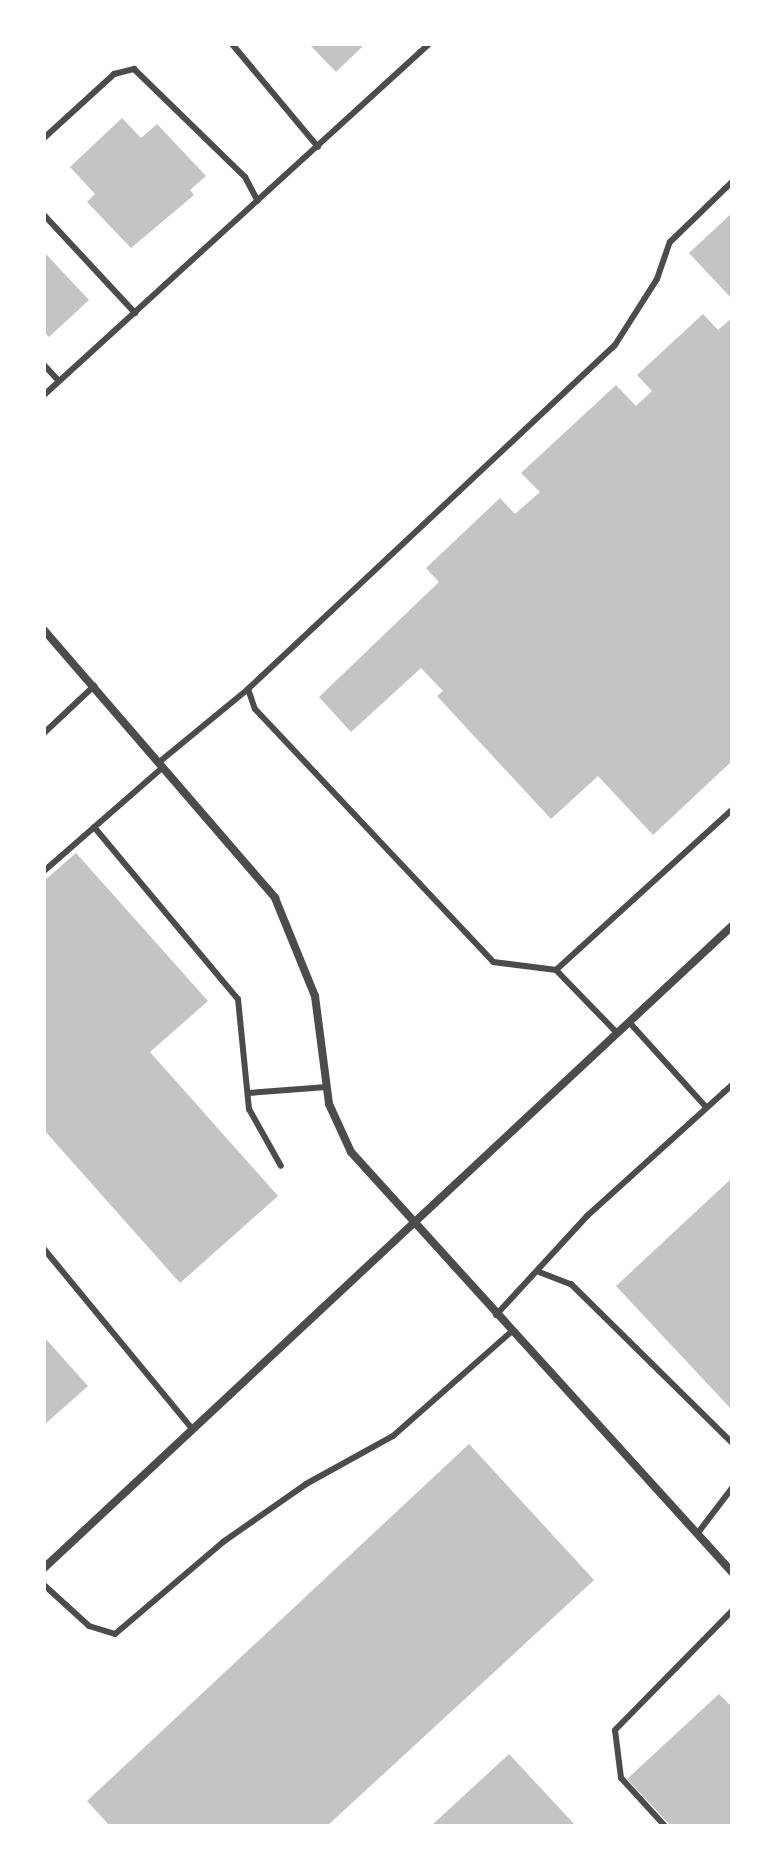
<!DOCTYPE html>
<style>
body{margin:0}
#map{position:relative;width:776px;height:1870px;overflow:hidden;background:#fff;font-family:"Titillium Web",sans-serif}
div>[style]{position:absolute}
.building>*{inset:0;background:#c4c4c4}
.service>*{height:6px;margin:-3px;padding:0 3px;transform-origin:3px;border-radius:3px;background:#4c4c4c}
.minor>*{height:8px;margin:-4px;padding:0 4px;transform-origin:4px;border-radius:4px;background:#4c4c4c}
span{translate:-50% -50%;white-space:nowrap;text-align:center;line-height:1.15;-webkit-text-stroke:6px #fff;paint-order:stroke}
.frame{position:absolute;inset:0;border:46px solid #fff;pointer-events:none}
</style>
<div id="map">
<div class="building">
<div style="clip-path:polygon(309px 44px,365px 44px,336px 72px)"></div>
<div style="clip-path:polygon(122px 118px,141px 138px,157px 124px,206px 176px,190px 190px,194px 195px,131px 248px,87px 202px,95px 194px,70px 167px)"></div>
<div style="clip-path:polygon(732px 213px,732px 299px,689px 253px)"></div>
<div style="clip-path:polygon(44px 252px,89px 300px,49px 337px,44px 332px)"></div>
<div style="clip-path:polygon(703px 314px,718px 330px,732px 318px,732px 761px,653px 835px,598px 776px,551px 819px,437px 696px,443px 691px,421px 668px,351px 732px,319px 697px,439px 582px,426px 568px,500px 498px,515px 514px,540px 492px,521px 473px,616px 385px,636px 406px,652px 391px,637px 375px)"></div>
<div style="clip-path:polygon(76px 853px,208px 1001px,150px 1052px,278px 1196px,180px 1283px,44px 1130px,44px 881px)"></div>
<div style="clip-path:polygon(732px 1178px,732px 1410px,616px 1286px)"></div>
<div style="clip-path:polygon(44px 1337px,88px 1386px,44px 1425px)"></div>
<div style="clip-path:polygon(469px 1444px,594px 1580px,327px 1826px,110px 1826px,87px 1801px)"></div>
<div style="clip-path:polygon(719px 1694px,732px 1707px,732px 1826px,671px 1826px,627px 1779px)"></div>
<div style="clip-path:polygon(509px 1754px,576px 1826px,431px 1826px)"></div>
</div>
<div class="service">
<div style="left:232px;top:44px;width:134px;rotate:50.1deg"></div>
<div style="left:44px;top:138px;width:95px;rotate:-42.4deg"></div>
<div style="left:114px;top:74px;width:21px;rotate:-14deg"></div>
<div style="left:134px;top:69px;width:155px;rotate:44.2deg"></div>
<div style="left:245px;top:177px;width:27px;rotate:62deg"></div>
<div style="left:44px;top:215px;width:134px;rotate:47.1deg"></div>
<div style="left:44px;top:365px;width:22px;rotate:47deg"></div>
<div style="left:44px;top:395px;width:521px;rotate:-42.36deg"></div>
<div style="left:248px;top:689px;width:503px;rotate:-43.15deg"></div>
<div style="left:615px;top:345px;width:78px;rotate:-57.5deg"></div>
<div style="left:657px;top:279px;width:39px;rotate:-71deg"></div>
<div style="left:670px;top:242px;width:86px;rotate:-44.1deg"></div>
<div style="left:44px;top:733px;width:69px;rotate:-43.2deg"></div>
<div style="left:158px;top:763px;width:117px;rotate:-39.4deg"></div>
<div style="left:248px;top:689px;width:21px;rotate:71deg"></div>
<div style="left:255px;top:709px;width:347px;rotate:46.7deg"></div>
<div style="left:493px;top:962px;width:64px;rotate:7.2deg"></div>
<div style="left:556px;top:970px;width:238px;rotate:-42.3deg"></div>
<div style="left:94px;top:827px;width:224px;rotate:50.1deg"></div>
<div style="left:238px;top:999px;width:111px;rotate:84.3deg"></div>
<div style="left:249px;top:1109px;width:65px;rotate:60.7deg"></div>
<div style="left:44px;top:871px;width:157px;rotate:-41.1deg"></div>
<div style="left:556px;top:970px;width:88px;rotate:45.9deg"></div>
<div style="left:629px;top:1022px;width:115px;rotate:47.8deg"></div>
<div style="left:248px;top:1093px;width:79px;rotate:-4.3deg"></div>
<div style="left:44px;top:1249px;width:234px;rotate:50.5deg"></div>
<div style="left:539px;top:1272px;width:34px;rotate:21deg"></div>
<div style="left:571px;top:1284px;width:226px;rotate:44.6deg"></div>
<div style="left:496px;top:1315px;width:134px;rotate:-47.4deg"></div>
<div style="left:587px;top:1216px;width:195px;rotate:-42.1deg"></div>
<div style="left:697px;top:1534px;width:58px;rotate:-52.7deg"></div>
<div style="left:44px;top:1585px;width:61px;rotate:42.3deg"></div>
<div style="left:89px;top:1626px;width:27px;rotate:17deg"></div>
<div style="left:115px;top:1634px;width:142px;rotate:-40.4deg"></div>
<div style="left:223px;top:1542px;width:101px;rotate:-34.9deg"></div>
<div style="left:306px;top:1484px;width:99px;rotate:-28.9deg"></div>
<div style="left:393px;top:1436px;width:157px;rotate:-41.4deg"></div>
<div style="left:665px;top:1826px;width:65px;rotate:-132.5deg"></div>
<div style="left:621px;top:1778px;width:48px;rotate:-97.1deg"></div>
<div style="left:615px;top:1730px;width:167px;rotate:-45.5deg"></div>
</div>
<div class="minor">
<div style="left:44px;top:630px;width:354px;rotate:49.2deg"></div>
<div style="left:275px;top:898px;width:106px;rotate:67.8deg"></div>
<div style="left:315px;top:996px;width:109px;rotate:82.6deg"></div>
<div style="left:329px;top:1104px;width:53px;rotate:65.4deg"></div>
<div style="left:351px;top:1152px;width:567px;rotate:47.79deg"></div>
<div style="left:44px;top:1568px;width:941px;rotate:-43.02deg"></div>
</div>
<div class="frame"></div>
</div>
